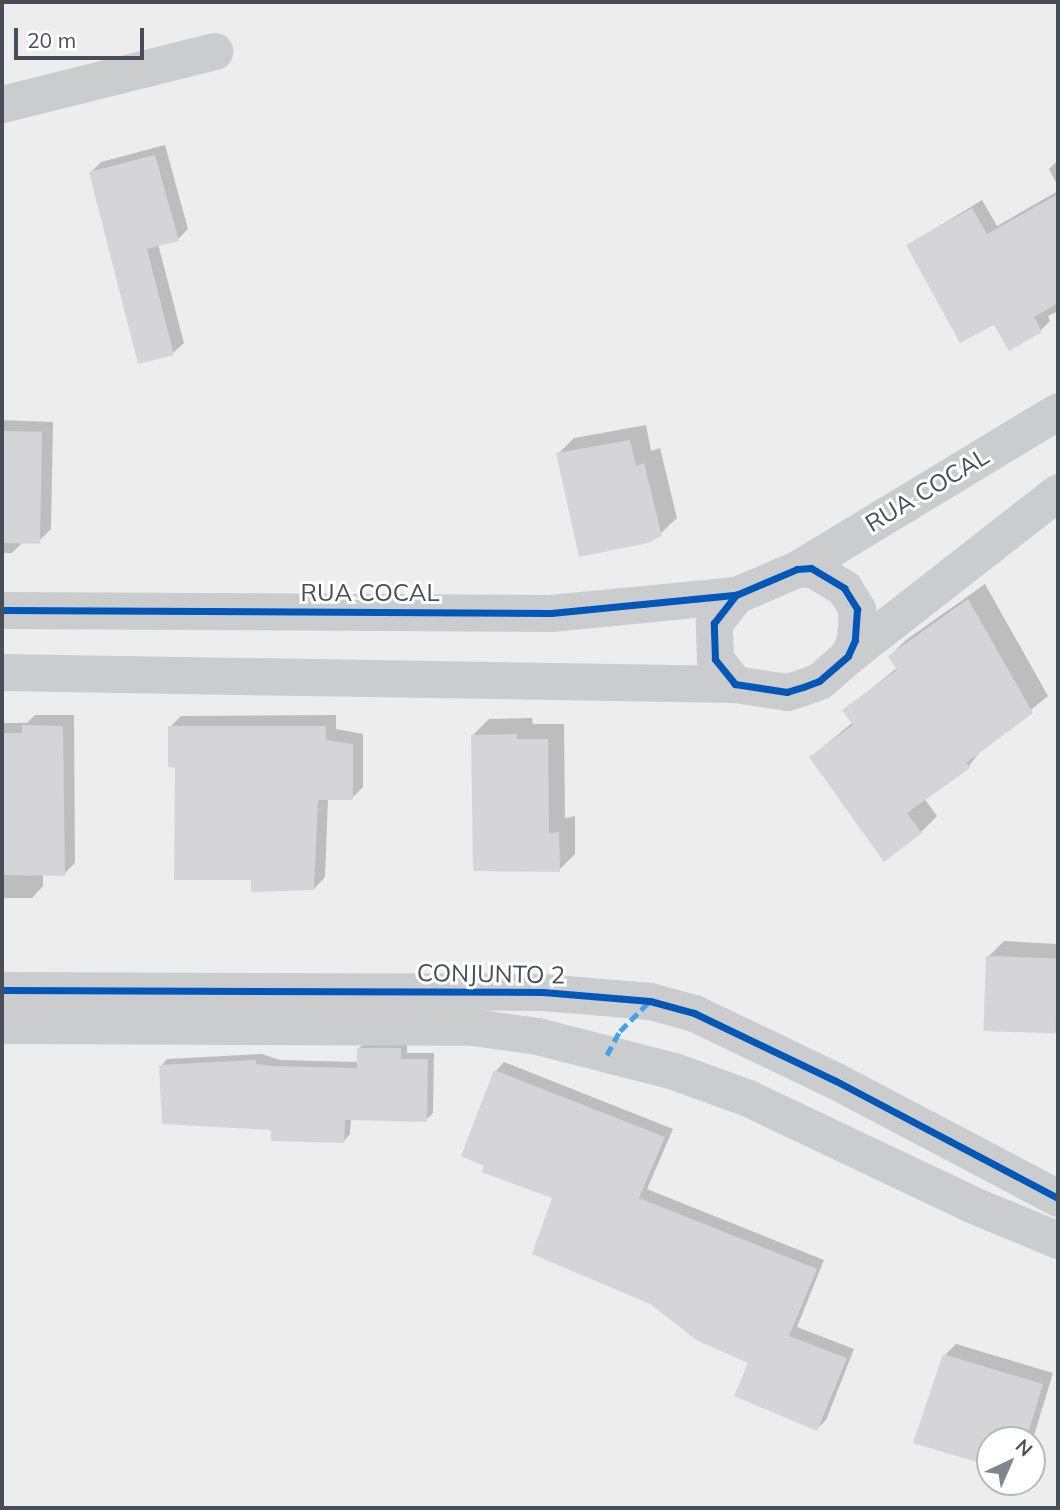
<!DOCTYPE html>
<style>
body{margin:0}
#map{position:relative;width:1060px;height:1510px;overflow:hidden;background:#eeeded;font-family:Mulish,sans-serif}
div>[style]{position:absolute}
.shadow>*{inset:0;background:#0003}
.building>*{inset:0;background:#d5d5d7;transform-origin:0 0}
.minor>*{height:37px;margin:-18.5px;padding:0 18.5px;transform-origin:18.5px;border-radius:18.5px;background:#caccce}
.quiet>*{height:5px;margin-top:-2.5px;transform-origin:0;background:repeating-linear-gradient(90deg,#3fa4ed 0 10px,transparent 0 15px)}
.cycleway>*{height:7px;margin:-3.5px;padding:0 3.5px;transform-origin:3.5px;border-radius:3.5px;background:#0057b8}
span{translate:-50% -50%;white-space:nowrap;text-align:center;line-height:1.15;-webkit-text-stroke:6px #fff;paint-order:stroke}
.street-label{font-size:24px;color:#474e57}
.frame{position:absolute;inset:0;border:4px solid #474e57;pointer-events:none}
.north{position:absolute;left:976px;top:1426px;width:70px;height:70px;box-sizing:border-box;background:#fff;border:2px solid #b5b8bc;border-radius:50%;rotate:44deg;font-size:19px;font-weight:700;line-height:28px;text-align:center;color:#474e57}
.north::after{content:'';display:block;margin:auto;width:24px;height:32px;background:#81868c;clip-path:polygon(50% 0,100% 100%,50% 72%,0 100%)}
.scale{position:absolute;left:14px;top:28px;width:130px;height:32px;box-sizing:border-box;border:4px solid #474e57;border-top:0;padding-left:9px;font-size:21px;line-height:24px;white-space:nowrap;color:#474e57;-webkit-text-stroke:5px #fff;paint-order:stroke}
</style>
<div id="map">
<div class="shadow">
<div style="clip-path:polygon(165px 145px,188px 229px,178px 239px,158px 244px,184px 343px,173px 353px,91px 172px,101px 162px)"></div>
<div style="clip-path:polygon(1058px 160px,1058px 186px,1049px 169px)"></div>
<div style="clip-path:polygon(1058px 191px,1058px 311px,1048px 316px,1050px 321px,1041px 330px,995px 322px,908px 245px,982px 200px,997px 226px)"></div>
<div style="clip-path:polygon(2px 420px,53px 422px,51px 529px,40px 540px,23px 542px,12px 553px,2px 553px)"></div>
<div style="clip-path:polygon(646px 425px,651px 451px,660px 448px,677px 518px,660px 534px,558px 454px,574px 438px)"></div>
<div style="clip-path:polygon(985px 584px,1048px 696px,983px 748px,968px 767px,924px 798px,937px 816px,921px 832px,811px 757px,853px 722px,845px 710px,898px 667px,890px 656px,906px 640px)"></div>
<div style="clip-path:polygon(35px 715px,74px 715px,75px 863px,64px 874px,43px 874px,43px 886px,32px 898px,2px 898px,2px 723px,27px 723px)"></div>
<div style="clip-path:polygon(336px 715px,336px 729px,363px 734px,363px 787px,352px 798px,328px 798px,325px 877px,314px 889px,253px 878px,177px 766px,170px 727px,181px 716px)"></div>
<div style="clip-path:polygon(532px 718px,533px 724px,564px 724px,565px 818px,575px 816px,575px 854px,559px 870px,473px 735px,489px 719px)"></div>
<div style="clip-path:polygon(1004px 941px,1058px 944px,1058px 1032px,986px 1029px,988px 957px)"></div>
<div style="clip-path:polygon(366px 1042px,407px 1042px,407px 1053px,434px 1053px,433px 1113px,426px 1120px,351px 1118px,350px 1134px,344px 1141px,273px 1129px,161px 1066px,167px 1059px,262px 1054px,280px 1060px,359px 1062px,359px 1048px)"></div>
<div style="clip-path:polygon(504px 1062px,673px 1129px,647px 1189px,824px 1260px,797px 1327px,854px 1349px,826px 1420px,817px 1429px,750px 1362px,554px 1197px,496px 1071px)"></div>
<div style="clip-path:polygon(956px 1344px,1053px 1373px,1032px 1442px,990px 1440px,990px 1464px,945px 1355px)"></div>
</div>
<div class="building">
<div style="clip-path:polygon(155px 155px,179px 241px,147px 249px,174px 355px,138px 364px,89px 172px)"></div>
<div style="clip-path:polygon(1058px 194px,1058px 303px,1034px 317px,1042px 332px,1009px 351px,994px 325px,960px 343px,906px 245px,972px 208px,987px 234px)"></div>
<div style="left:2px;top:431px;width:40px;height:112px;rotate:1deg"></div>
<div style="clip-path:polygon(630px 440px,636px 466px,644px 463px,662px 536px,648px 543px,579px 557px,556px 453px)"></div>
<div style="clip-path:polygon(968px 599px,1033px 713px,966px 763px,970px 768px,907px 813px,922px 833px,884px 862px,809px 757px,853px 725px,842px 710px,897px 670px,888px 656px)"></div>
<div style="clip-path:polygon(22px 725px,63px 726px,65px 876px,2px 875px,2px 733px,22px 733px)"></div>
<div style="clip-path:polygon(168px 726px,326px 726px,326px 740px,353px 744px,353px 800px,318px 800px,314px 890px,251px 892px,251px 880px,174px 880px,175px 768px,168px 767px)"></div>
<div style="clip-path:polygon(517px 734px,517px 739px,548px 739px,549px 833px,559px 832px,560px 872px,473px 871px,471px 735px)"></div>
<div style="left:986px;top:956px;width:72px;height:75px;rotate:2deg"></div>
<div style="clip-path:polygon(357px 1048px,401px 1048px,401px 1059px,428px 1059px,427px 1122px,345px 1120px,344px 1143px,271px 1141px,271px 1130px,162px 1124px,159px 1065px,256px 1060px,256px 1064px,273px 1066px,357px 1068px)"></div>
<div style="clip-path:polygon(494px 1070px,665px 1137px,639px 1198px,817px 1269px,789px 1336px,847px 1358px,817px 1431px,734px 1396px,748px 1363px,698px 1341px,650px 1304px,532px 1254px,552px 1198px,481px 1172px,484px 1166px,461px 1156px)"></div>
<div style="clip-path:polygon(943px 1354px,1043px 1384px,1026px 1440px,990px 1440px,990px 1466px,913px 1443px)"></div>
</div>
<div class="minor">
<div style="left:2px;top:104px;width:219px;rotate:-14deg"></div>
<div style="left:797px;top:569px;width:305px;rotate:-31.2deg"></div>
<div style="left:2px;top:610px;width:549px;rotate:0.31deg"></div>
<div style="left:551px;top:613px;width:186px;rotate:-5.6deg"></div>
<div style="left:736px;top:595px;width:66px;rotate:-23.1deg"></div>
<div style="left:797px;top:569px;width:14px;rotate:-4deg"></div>
<div style="left:811px;top:568px;width:39px;rotate:31deg"></div>
<div style="left:844px;top:588px;width:25px;rotate:58deg"></div>
<div style="left:857px;top:609px;width:31px;rotate:94deg"></div>
<div style="left:855px;top:640px;width:17px;rotate:114deg"></div>
<div style="left:848px;top:656px;width:38px;rotate:139deg"></div>
<div style="left:819px;top:681px;width:17px;rotate:159deg"></div>
<div style="left:803px;top:687px;width:17px;rotate:163deg"></div>
<div style="left:787px;top:692px;width:53px;rotate:-171.3deg"></div>
<div style="left:735px;top:684px;width:32px;rotate:-129deg"></div>
<div style="left:715px;top:659px;width:36px;rotate:-92deg"></div>
<div style="left:714px;top:623px;width:36px;rotate:-52deg"></div>
<div style="left:848px;top:656px;width:266px;rotate:-38deg"></div>
<div style="left:2px;top:672px;width:733px;rotate:0.94deg"></div>
<div style="left:2px;top:990px;width:541px;rotate:0.21deg"></div>
<div style="left:543px;top:992px;width:107px;rotate:4.8deg"></div>
<div style="left:650px;top:1001px;width:46px;rotate:15.3deg"></div>
<div style="left:694px;top:1013px;width:157px;rotate:25.6deg"></div>
<div style="left:836px;top:1081px;width:251px;rotate:27.8deg"></div>
<div style="left:2px;top:1025px;width:471px;rotate:0.2deg"></div>
<div style="left:473px;top:1027px;width:65px;rotate:8deg"></div>
<div style="left:537px;top:1036px;width:141px;rotate:14.3deg"></div>
<div style="left:674px;top:1071px;width:79px;rotate:20deg"></div>
<div style="left:748px;top:1098px;width:249px;rotate:25.4deg"></div>
<div style="left:973px;top:1205px;width:92px;rotate:22.4deg"></div>
</div>
<div class="quiet">
<div style="left:607px;top:1055px;width:27px;rotate:-62deg"></div>
<div style="left:620px;top:1031px;width:42px;rotate:-45deg"></div>
</div>
<div class="cycleway">
<div style="left:2px;top:610px;width:549px;rotate:0.31deg"></div>
<div style="left:551px;top:613px;width:186px;rotate:-5.6deg"></div>
<div style="left:736px;top:595px;width:66px;rotate:-23.1deg"></div>
<div style="left:797px;top:569px;width:14px;rotate:-4deg"></div>
<div style="left:811px;top:568px;width:39px;rotate:31deg"></div>
<div style="left:844px;top:588px;width:25px;rotate:58deg"></div>
<div style="left:857px;top:609px;width:31px;rotate:94deg"></div>
<div style="left:855px;top:640px;width:17px;rotate:114deg"></div>
<div style="left:848px;top:656px;width:38px;rotate:139deg"></div>
<div style="left:819px;top:681px;width:17px;rotate:159deg"></div>
<div style="left:803px;top:687px;width:17px;rotate:163deg"></div>
<div style="left:787px;top:692px;width:53px;rotate:-171.3deg"></div>
<div style="left:735px;top:684px;width:32px;rotate:-129deg"></div>
<div style="left:715px;top:659px;width:36px;rotate:-92deg"></div>
<div style="left:714px;top:623px;width:36px;rotate:-52deg"></div>
<div style="left:2px;top:990px;width:541px;rotate:0.21deg"></div>
<div style="left:543px;top:992px;width:107px;rotate:4.8deg"></div>
<div style="left:650px;top:1001px;width:46px;rotate:15.3deg"></div>
<div style="left:694px;top:1013px;width:157px;rotate:25.6deg"></div>
<div style="left:836px;top:1081px;width:251px;rotate:27.8deg"></div>
</div>
<div class="street-label">
<span style="left:927px;top:490px;rotate:-31deg">RUA COCAL</span>
<span style="left:370px;top:593px">RUA COCAL</span>
<span style="left:491px;top:974px;rotate:1deg">CONJUNTO 2</span>
</div>
<div class="frame"></div>
<div class="north">N</div>
<div class="scale">20 m</div>
</div>
